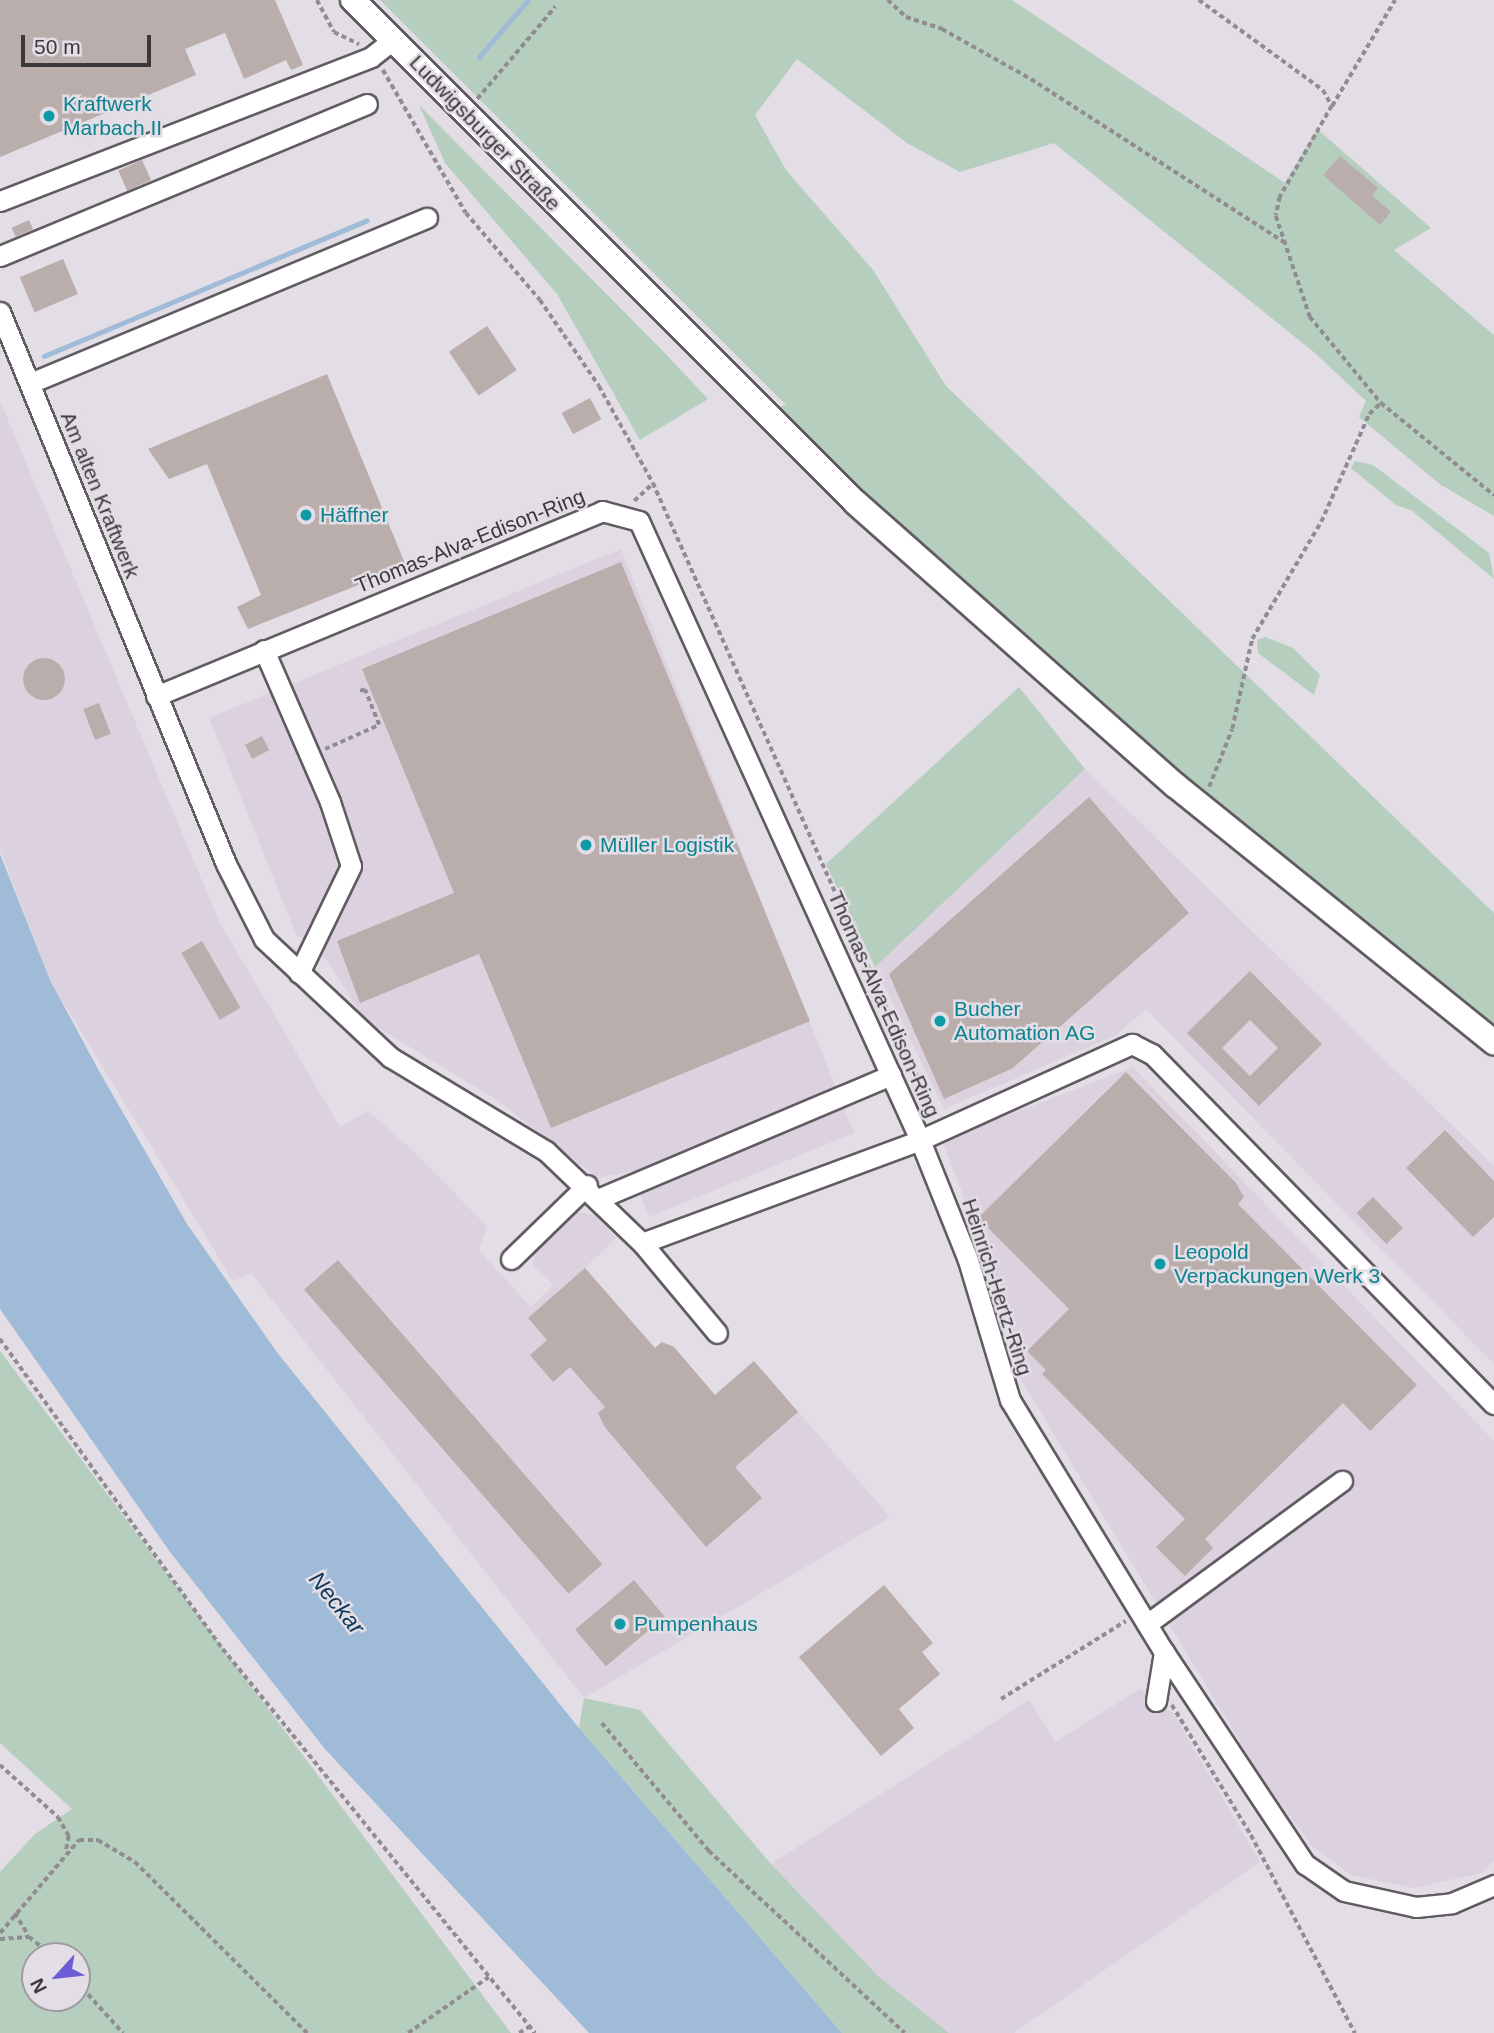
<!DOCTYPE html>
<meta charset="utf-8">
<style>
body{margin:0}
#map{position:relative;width:1494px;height:2033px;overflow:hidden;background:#e3dde5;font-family:Helvetica,sans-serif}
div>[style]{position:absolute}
.built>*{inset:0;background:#dcd1df}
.green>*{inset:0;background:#b5cebe}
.water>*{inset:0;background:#9fbbd7}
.stream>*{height:5px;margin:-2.5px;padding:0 2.5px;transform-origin:2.5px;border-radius:2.5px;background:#9fbbd7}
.building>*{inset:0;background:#b9aeab;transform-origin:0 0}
.round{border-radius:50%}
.path>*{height:3.5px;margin-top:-1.75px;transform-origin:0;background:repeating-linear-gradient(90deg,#908c92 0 5px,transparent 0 8.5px)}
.roads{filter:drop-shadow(2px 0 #615b62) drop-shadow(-2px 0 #615b62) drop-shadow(0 2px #615b62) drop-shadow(0 -2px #615b62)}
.minor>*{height:19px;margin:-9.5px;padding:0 9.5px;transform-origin:9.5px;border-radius:9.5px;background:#fff}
.major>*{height:24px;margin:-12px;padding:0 12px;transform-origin:12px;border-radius:12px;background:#fff}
.dots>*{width:19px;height:19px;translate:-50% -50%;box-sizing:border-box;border:4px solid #e3dde5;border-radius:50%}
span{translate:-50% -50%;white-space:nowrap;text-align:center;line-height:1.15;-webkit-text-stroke:5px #e3dde5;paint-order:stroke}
.culture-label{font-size:21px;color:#0d838f}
.left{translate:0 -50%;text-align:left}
.street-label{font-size:21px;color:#3a383b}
.water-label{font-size:23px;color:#0a385d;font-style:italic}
.north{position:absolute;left:21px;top:1942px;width:70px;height:70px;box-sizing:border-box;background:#e3dde5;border:2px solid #9f9ba1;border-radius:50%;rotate:243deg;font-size:19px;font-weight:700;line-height:28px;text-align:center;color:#3a383b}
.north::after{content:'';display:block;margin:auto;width:24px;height:32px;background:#6c5cd6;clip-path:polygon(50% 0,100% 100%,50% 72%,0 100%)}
.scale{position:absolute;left:21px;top:35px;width:130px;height:32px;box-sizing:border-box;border:4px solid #3a383b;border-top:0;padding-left:9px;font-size:21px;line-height:24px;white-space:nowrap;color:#3a383b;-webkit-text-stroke:5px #e3dde5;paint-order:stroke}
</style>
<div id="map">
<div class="built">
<div style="clip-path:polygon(0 401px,219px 921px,340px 1127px,368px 1111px,409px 1147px,487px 1226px,479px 1250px,531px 1307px,554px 1285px,533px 1265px,535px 1243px,577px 1212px,595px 1215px,616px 1238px,585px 1268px,654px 1348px,662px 1342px,674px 1347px,715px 1395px,754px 1361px,890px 1517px,584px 1698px,251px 1273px,233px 1281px,51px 982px,0 849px)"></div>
<div style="clip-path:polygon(621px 549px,854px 1133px,649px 1217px,632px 1171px,598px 1178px,497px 1100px,364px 1019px,328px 962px,296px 934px,209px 718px)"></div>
<div style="clip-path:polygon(1085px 769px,1494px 1166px,1494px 1364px,1146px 1009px,1116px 1035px,944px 1109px,875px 967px)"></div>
<div style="clip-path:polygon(1133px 1067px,1494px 1441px,1494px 1861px,1481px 1873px,1414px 1888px,1351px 1875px,1311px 1845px,1261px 1776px,1021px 1380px,996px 1280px,942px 1141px)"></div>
<div style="clip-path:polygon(1140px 1689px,1173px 1713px,1260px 1862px,1014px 2033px,949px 2033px,878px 1976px,771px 1864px,1029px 1700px,1055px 1742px)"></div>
</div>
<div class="green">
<div style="clip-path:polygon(380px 0,1012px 0,1285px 183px,1317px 129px,1431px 228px,1394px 250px,1494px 335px,1494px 516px,1441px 485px,1359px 417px,1366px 401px,1315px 353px,1054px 143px,960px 172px,907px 143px,797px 59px,755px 115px,786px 170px,873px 270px,946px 386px,1494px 913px,1494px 1033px,1297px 879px,861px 499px,771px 409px,786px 405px)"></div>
<div style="clip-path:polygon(419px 105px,661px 349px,708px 399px,640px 440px,557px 294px,445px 163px)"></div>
<div style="clip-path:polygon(1355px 461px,1373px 465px,1489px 553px,1494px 579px,1411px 510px,1396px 505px,1351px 468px)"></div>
<div style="clip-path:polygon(1265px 637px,1293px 648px,1320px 675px,1314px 695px,1258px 653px,1257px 640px)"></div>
<div style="clip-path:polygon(1019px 687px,1085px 769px,875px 967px,826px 864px)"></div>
<div style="clip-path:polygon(evenodd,0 1351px,511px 2033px,0 2033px,0 1872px,35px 1834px,72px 1809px,0 1743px,0 1351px,35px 1956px,77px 1956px,77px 1998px,35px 1998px,35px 1956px)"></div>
<div style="clip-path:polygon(584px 1698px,640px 1710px,771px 1864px,878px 1976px,949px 2033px,842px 2033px,579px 1728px)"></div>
</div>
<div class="water">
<div style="clip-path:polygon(0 854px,50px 980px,99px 1071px,187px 1224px,276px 1351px,579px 1728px,842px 2033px,589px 2033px,325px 1749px,170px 1552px,0 1309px)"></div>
</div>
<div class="stream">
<div style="left:479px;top:57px;width:75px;rotate:-49.3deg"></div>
<div style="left:44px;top:356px;width:350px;rotate:-22.8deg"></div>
</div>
<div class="building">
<div style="clip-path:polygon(0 0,275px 0,303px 65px,291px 70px,286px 60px,244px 79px,225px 33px,185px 49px,196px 75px,0 157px)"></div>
<div style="clip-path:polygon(1340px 156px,1378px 188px,1372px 195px,1391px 212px,1380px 225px,1323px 175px)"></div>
<div style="left:142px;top:160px;width:22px;height:26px;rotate:66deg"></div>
<div style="left:29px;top:220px;width:10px;height:19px;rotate:66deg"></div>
<div style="left:63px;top:259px;width:38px;height:47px;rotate:67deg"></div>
<div style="left:487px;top:326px;width:53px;height:46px;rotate:56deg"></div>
<div style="clip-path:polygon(327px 374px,406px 566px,248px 629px,237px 607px,261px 595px,207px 464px,169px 479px,148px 449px)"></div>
<div style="left:590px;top:398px;width:24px;height:32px;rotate:62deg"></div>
<div style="clip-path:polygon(621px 562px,810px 1021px,551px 1128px,479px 954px,360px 1003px,337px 941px,454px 893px,362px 669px)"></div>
<div class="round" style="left:23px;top:658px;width:42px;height:42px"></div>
<div style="left:99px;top:703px;width:33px;height:17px;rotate:69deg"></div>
<div style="left:262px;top:736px;width:16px;height:19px;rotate:63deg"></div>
<div style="clip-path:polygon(1089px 797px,1189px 913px,1013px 1068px,944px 1099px,889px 974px)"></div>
<div style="left:202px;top:941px;width:77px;height:24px;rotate:60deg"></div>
<div style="clip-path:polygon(evenodd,1250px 971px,1322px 1044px,1259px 1106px,1187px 1033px,1250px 971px,1250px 1020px,1278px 1048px,1250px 1076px,1222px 1048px,1250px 1020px)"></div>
<div style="clip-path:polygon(1126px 1072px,1236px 1183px,1244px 1197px,1238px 1204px,1417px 1385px,1370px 1431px,1343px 1403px,1205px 1539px,1213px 1548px,1185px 1576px,1156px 1547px,1185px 1519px,1042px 1374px,1046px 1370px,1027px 1351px,1069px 1309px,978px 1218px)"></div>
<div style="clip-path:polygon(1445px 1130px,1494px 1181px,1494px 1217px,1473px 1237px,1406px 1168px)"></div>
<div style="left:1373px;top:1197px;width:43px;height:23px;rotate:46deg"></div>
<div style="left:338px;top:1260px;width:403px;height:45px;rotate:49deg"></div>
<div style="clip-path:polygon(585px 1268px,655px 1348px,662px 1342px,674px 1347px,715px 1395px,754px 1361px,798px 1412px,735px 1467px,762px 1498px,706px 1547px,604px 1426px,598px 1413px,605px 1407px,570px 1367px,553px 1382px,530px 1355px,547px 1340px,528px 1318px)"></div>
<div style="left:634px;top:1580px;width:48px;height:77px;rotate:50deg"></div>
<div style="clip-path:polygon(884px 1585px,933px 1643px,922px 1652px,940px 1674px,899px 1709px,914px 1728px,881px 1756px,799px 1657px)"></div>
</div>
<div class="path">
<div style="left:317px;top:0;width:36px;rotate:62deg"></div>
<div style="left:334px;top:32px;width:28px;rotate:26deg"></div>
<div style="left:888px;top:0;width:25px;rotate:43deg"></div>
<div style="left:906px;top:17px;width:38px;rotate:18deg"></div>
<div style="left:942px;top:29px;width:102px;rotate:29.3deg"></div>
<div style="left:1031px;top:79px;width:301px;rotate:32.8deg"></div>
<div style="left:1199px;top:0;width:153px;rotate:36deg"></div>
<div style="left:1323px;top:90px;width:18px;rotate:61deg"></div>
<div style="left:1332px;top:106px;width:105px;rotate:119.7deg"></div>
<div style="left:1280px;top:197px;width:19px;rotate:102deg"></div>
<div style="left:1276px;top:216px;width:107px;rotate:71.4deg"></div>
<div style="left:1310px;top:317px;width:112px;rotate:50.5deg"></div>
<div style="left:1381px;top:403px;width:146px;rotate:39.2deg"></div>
<div style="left:383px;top:70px;width:165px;rotate:59.9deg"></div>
<div style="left:466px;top:213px;width:114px;rotate:49.6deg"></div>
<div style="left:540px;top:300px;width:104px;rotate:55.5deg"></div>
<div style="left:599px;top:386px;width:111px;rotate:60.9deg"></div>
<div style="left:653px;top:483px;width:691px;rotate:66deg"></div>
<div style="left:477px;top:99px;width:121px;rotate:-49.7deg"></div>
<div style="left:1332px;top:106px;width:123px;rotate:-59.3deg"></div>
<div style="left:634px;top:501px;width:26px;rotate:-43deg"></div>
<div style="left:325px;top:749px;width:59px;rotate:-24deg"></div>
<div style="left:379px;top:725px;width:38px;rotate:-112deg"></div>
<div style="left:365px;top:690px;width:7px;rotate:164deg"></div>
<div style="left:1209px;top:787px;width:62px;rotate:-68.4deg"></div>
<div style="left:1232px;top:729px;width:92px;rotate:-77.5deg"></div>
<div style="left:1252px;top:639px;width:136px;rotate:-59.5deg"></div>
<div style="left:1321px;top:522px;width:118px;rotate:-66deg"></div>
<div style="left:1369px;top:414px;width:16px;rotate:-43deg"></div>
<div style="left:0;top:1339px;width:382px;rotate:54.3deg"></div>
<div style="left:223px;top:1649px;width:495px;rotate:50.9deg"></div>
<div style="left:1001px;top:1699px;width:147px;rotate:-32deg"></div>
<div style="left:1172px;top:1705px;width:152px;rotate:58.7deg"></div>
<div style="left:1251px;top:1835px;width:224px;rotate:62.3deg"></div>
<div style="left:602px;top:1723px;width:167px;rotate:50.1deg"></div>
<div style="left:709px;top:1851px;width:267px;rotate:42.9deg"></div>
<div style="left:0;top:1765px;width:78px;rotate:41.9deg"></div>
<div style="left:58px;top:1817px;width:22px;rotate:60deg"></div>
<div style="left:69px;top:1836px;width:15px;rotate:101deg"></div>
<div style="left:15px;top:1913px;width:26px;rotate:59deg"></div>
<div style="left:0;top:1933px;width:122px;rotate:-49.7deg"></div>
<div style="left:79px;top:1840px;width:19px"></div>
<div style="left:98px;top:1840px;width:43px;rotate:30.7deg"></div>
<div style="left:135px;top:1862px;width:243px;rotate:44.8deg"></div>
<div style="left:0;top:1939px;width:29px;rotate:-4deg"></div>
<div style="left:29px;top:1937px;width:31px;rotate:38deg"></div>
<div style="left:77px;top:1982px;width:69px;rotate:48deg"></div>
<div style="left:408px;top:2033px;width:98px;rotate:-34.7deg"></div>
<div style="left:519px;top:2033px;width:13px;rotate:-32deg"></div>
</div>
<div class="roads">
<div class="minor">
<div style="left:0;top:201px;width:398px;rotate:-21.2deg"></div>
<div style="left:371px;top:57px;width:28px;rotate:-38deg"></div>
<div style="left:0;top:256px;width:397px;rotate:-22.5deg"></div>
<div style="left:0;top:312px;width:596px;rotate:67.73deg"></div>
<div style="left:226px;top:864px;width:84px;rotate:63.1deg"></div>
<div style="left:264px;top:939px;width:173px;rotate:43.1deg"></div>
<div style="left:390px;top:1057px;width:182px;rotate:31.1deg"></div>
<div style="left:546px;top:1151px;width:133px;rotate:43.8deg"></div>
<div style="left:642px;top:1243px;width:296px;rotate:-20.3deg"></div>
<div style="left:920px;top:1140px;width:233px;rotate:-24.4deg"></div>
<div style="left:1132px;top:1044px;width:22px;rotate:27deg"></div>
<div style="left:1152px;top:1054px;width:489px;rotate:45.7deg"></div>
<div style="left:30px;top:383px;width:430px;rotate:-22.6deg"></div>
<div style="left:264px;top:650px;width:166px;rotate:66.5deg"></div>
<div style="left:330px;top:802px;width:67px;rotate:71.8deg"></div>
<div style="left:351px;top:866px;width:119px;rotate:115.9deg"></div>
<div style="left:156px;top:696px;width:483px;rotate:-22.5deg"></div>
<div style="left:602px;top:511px;width:38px;rotate:15deg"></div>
<div style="left:639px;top:521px;width:680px;rotate:65.58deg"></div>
<div style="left:920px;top:1140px;width:129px;rotate:68.2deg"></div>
<div style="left:968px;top:1260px;width:146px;rotate:73.3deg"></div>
<div style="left:1010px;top:1400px;width:295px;rotate:58.6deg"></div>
<div style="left:1164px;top:1652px;width:255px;rotate:56.4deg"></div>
<div style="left:1305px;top:1864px;width:47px;rotate:34.7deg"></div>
<div style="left:1344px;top:1891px;width:74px;rotate:12.5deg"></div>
<div style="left:1416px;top:1907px;width:36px;rotate:-6deg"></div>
<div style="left:1452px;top:1903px;width:46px;rotate:-23.2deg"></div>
<div style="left:600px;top:1198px;width:316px;rotate:-22.9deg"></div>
<div style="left:642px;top:1243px;width:117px;rotate:50.2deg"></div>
<div style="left:511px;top:1259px;width:106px;rotate:-44.2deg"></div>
<div style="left:1147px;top:1624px;width:242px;rotate:-36.3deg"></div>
<div style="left:1156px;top:1701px;width:50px;rotate:-80.7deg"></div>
</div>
<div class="major">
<div style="left:353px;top:0;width:711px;rotate:45deg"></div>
<div style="left:856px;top:503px;width:426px;rotate:41.5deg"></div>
<div style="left:1175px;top:785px;width:410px;rotate:38.9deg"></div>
</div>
</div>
<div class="dots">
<div style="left:49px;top:116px;background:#0f9aa8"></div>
<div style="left:306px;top:515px;background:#0f9aa8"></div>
<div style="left:586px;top:845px;background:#0f9aa8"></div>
<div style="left:940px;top:1021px;background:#0f9aa8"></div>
<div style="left:1160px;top:1264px;background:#0f9aa8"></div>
<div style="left:620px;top:1624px;background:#0f9aa8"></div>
</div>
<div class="culture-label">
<span class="left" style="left:63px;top:116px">Kraftwerk<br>Marbach II</span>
<span class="left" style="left:320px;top:515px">Häffner</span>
<span class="left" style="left:600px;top:845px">Müller Logistik</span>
<span class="left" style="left:954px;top:1021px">Bucher<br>Automation AG</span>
<span class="left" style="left:1174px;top:1264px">Leopold<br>Verpackungen Werk 3</span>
<span class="left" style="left:634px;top:1624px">Pumpenhaus</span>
</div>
<div class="street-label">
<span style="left:485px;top:133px;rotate:46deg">Ludwigsburger Straße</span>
<span style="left:100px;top:495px;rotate:68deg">Am alten Kraftwerk</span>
<span style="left:470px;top:541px;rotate:-22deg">Thomas-Alva-Edison-Ring</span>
<span style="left:884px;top:1004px;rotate:66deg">Thomas-Alva-Edison-Ring</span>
<span style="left:997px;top:1287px;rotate:72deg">Heinrich-Hertz-Ring</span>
</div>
<div class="water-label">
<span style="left:337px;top:1603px;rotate:51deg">Neckar</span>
</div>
<div class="north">N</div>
<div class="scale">50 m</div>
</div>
